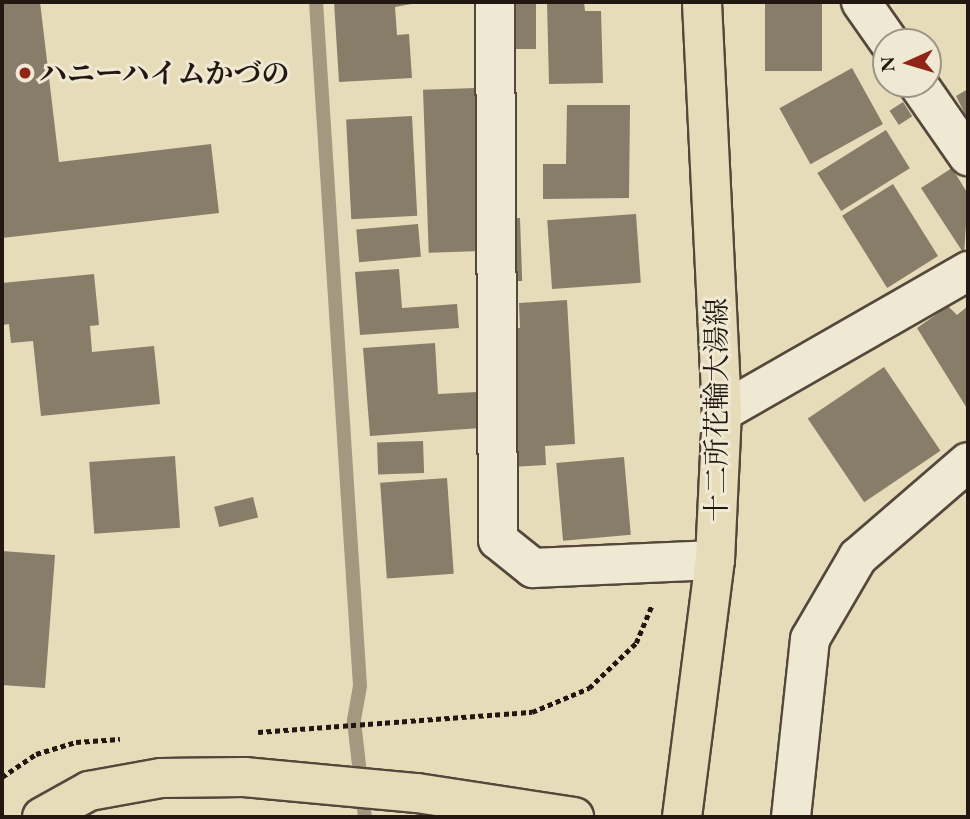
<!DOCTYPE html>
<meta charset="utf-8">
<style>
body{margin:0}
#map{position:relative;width:970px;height:819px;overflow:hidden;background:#e6dcb9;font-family:"EB Garamond","Noto Serif JP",serif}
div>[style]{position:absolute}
.stream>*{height:14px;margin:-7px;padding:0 7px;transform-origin:7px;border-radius:7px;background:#a49980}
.building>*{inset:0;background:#887d69;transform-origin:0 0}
.path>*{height:4.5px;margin-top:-2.25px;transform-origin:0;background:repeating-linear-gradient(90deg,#231712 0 5px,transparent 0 8.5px)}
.roads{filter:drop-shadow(2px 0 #54483c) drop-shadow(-2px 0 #54483c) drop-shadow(0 2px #54483c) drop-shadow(0 -2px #54483c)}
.street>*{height:38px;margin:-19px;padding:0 19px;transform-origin:19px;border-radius:19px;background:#efe8d2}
.primary>*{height:38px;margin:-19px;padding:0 19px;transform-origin:19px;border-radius:19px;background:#e6dcb9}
.dots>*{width:19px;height:19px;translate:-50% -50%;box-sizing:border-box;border:4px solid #efe8d2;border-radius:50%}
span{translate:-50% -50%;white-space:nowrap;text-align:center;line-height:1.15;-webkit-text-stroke:6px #efe8d2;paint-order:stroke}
.poi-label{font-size:28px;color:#231712;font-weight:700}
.left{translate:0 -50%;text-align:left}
.street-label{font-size:28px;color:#231712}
.frame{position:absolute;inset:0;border:4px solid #231712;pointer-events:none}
.north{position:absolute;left:872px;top:28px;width:70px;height:70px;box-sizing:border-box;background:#efe8d2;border:2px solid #9d9485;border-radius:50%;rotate:266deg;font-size:19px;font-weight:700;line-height:28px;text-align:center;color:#231712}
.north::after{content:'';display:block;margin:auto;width:24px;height:32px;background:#8f2418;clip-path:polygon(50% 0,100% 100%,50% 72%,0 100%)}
</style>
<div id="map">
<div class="stream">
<div style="left:316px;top:2px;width:685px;rotate:86.32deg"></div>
<div style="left:360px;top:686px;width:36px;rotate:100deg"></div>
<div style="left:354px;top:721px;width:97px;rotate:83.5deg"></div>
</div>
<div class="building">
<div style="clip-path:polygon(2px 2px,40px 2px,59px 162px,211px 144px,219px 213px,2px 238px)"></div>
<div style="clip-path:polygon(334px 2px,422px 2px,395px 7px,397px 35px,409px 34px,412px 78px,339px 82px)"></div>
<div style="left:502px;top:2px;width:34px;height:47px"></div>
<div style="clip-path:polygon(547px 2px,584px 2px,585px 11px,601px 11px,603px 83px,549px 84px)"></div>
<div style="left:765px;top:2px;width:57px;height:69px"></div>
<div style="left:852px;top:68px;width:64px;height:83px;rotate:61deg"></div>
<div style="left:476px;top:88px;width:163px;height:53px;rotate:88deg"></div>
<div style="clip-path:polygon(968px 89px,968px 120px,956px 96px)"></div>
<div style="left:903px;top:102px;width:17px;height:16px;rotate:57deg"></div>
<div style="clip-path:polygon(567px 105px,630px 105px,629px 198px,543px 199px,543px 164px,566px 164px)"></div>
<div style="left:412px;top:116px;width:100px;height:66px;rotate:87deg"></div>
<div style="left:886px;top:130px;width:45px;height:81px;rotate:58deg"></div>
<div style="clip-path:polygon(952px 168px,968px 194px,964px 254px,921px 188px)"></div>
<div style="left:893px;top:184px;width:85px;height:60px;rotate:58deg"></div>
<div style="left:636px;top:214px;width:69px;height:89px;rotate:86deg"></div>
<div style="left:520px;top:218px;width:63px;height:19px;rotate:88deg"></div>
<div style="left:418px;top:224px;width:33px;height:62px;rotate:85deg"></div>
<div style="clip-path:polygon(399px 269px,402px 308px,457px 304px,459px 328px,360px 335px,355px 272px)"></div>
<div style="clip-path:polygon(94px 274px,99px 325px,90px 326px,92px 352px,154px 346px,160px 404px,41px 416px,33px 341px,11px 343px,9px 324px,2px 325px,2px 283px)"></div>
<div style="clip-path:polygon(567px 300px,575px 444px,545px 446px,546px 465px,510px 467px,502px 328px,520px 328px,519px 303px)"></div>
<div style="clip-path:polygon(948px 306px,957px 315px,968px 306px,968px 410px,917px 328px)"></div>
<div style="clip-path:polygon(435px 343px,438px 394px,477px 392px,480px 428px,370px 436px,363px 348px)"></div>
<div style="left:884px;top:367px;width:101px;height:92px;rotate:56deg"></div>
<div style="left:423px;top:441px;width:32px;height:46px;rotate:88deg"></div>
<div style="left:175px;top:456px;width:72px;height:86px;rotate:86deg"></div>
<div style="left:624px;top:457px;width:78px;height:68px;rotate:85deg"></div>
<div style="left:447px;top:478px;width:96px;height:67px;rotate:86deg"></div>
<div style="left:253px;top:497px;width:21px;height:40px;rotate:76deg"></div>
<div style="clip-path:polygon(2px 551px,55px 555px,45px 688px,2px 685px)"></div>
</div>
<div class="path">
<div style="left:258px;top:732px;width:275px;rotate:-4.2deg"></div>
<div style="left:532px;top:712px;width:62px;rotate:-22.8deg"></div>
<div style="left:589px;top:688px;width:65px;rotate:-43.8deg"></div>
<div style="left:636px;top:643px;width:41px;rotate:-67.2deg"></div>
<div style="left:2px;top:777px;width:41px;rotate:-34.1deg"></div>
<div style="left:36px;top:754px;width:42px;rotate:-16.7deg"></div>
<div style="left:76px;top:742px;width:44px;rotate:-3.9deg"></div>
</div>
<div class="roads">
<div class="street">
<div style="left:495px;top:2px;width:538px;rotate:89.68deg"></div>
<div style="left:498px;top:540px;width:45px;rotate:38.7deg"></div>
<div style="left:533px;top:568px;width:182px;rotate:-2.5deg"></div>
<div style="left:861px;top:2px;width:49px;rotate:55deg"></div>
<div style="left:918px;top:84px;width:88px;rotate:55.2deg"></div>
<div style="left:722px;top:412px;width:284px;rotate:-29.8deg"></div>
<div style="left:791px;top:817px;width:179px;rotate:-83.9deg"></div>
<div style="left:810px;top:639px;width:95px;rotate:-59.7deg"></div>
<div style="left:858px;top:557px;width:145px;rotate:-40.8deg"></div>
</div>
<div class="primary">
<div style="left:42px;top:817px;width:54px;rotate:-29deg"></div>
<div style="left:89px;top:791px;width:73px;rotate:-10.2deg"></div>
<div style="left:161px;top:778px;width:83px;rotate:-0.7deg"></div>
<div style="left:244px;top:777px;width:174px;rotate:5.3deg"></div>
<div style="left:417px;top:793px;width:159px;rotate:8.7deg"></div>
<div style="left:682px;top:817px;width:259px;rotate:-82.7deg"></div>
<div style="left:715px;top:560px;width:148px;rotate:-87.3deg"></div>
<div style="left:722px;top:412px;width:410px;rotate:-92.8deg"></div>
</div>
</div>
<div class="dots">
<div style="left:25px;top:73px;background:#8f2418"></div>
</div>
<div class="poi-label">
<span class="left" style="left:39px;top:73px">ハニーハイムかづの</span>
</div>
<div class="street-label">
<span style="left:716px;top:410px;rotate:-90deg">十二所花輪大湯線</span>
</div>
<div class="frame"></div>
<div class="north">N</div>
</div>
